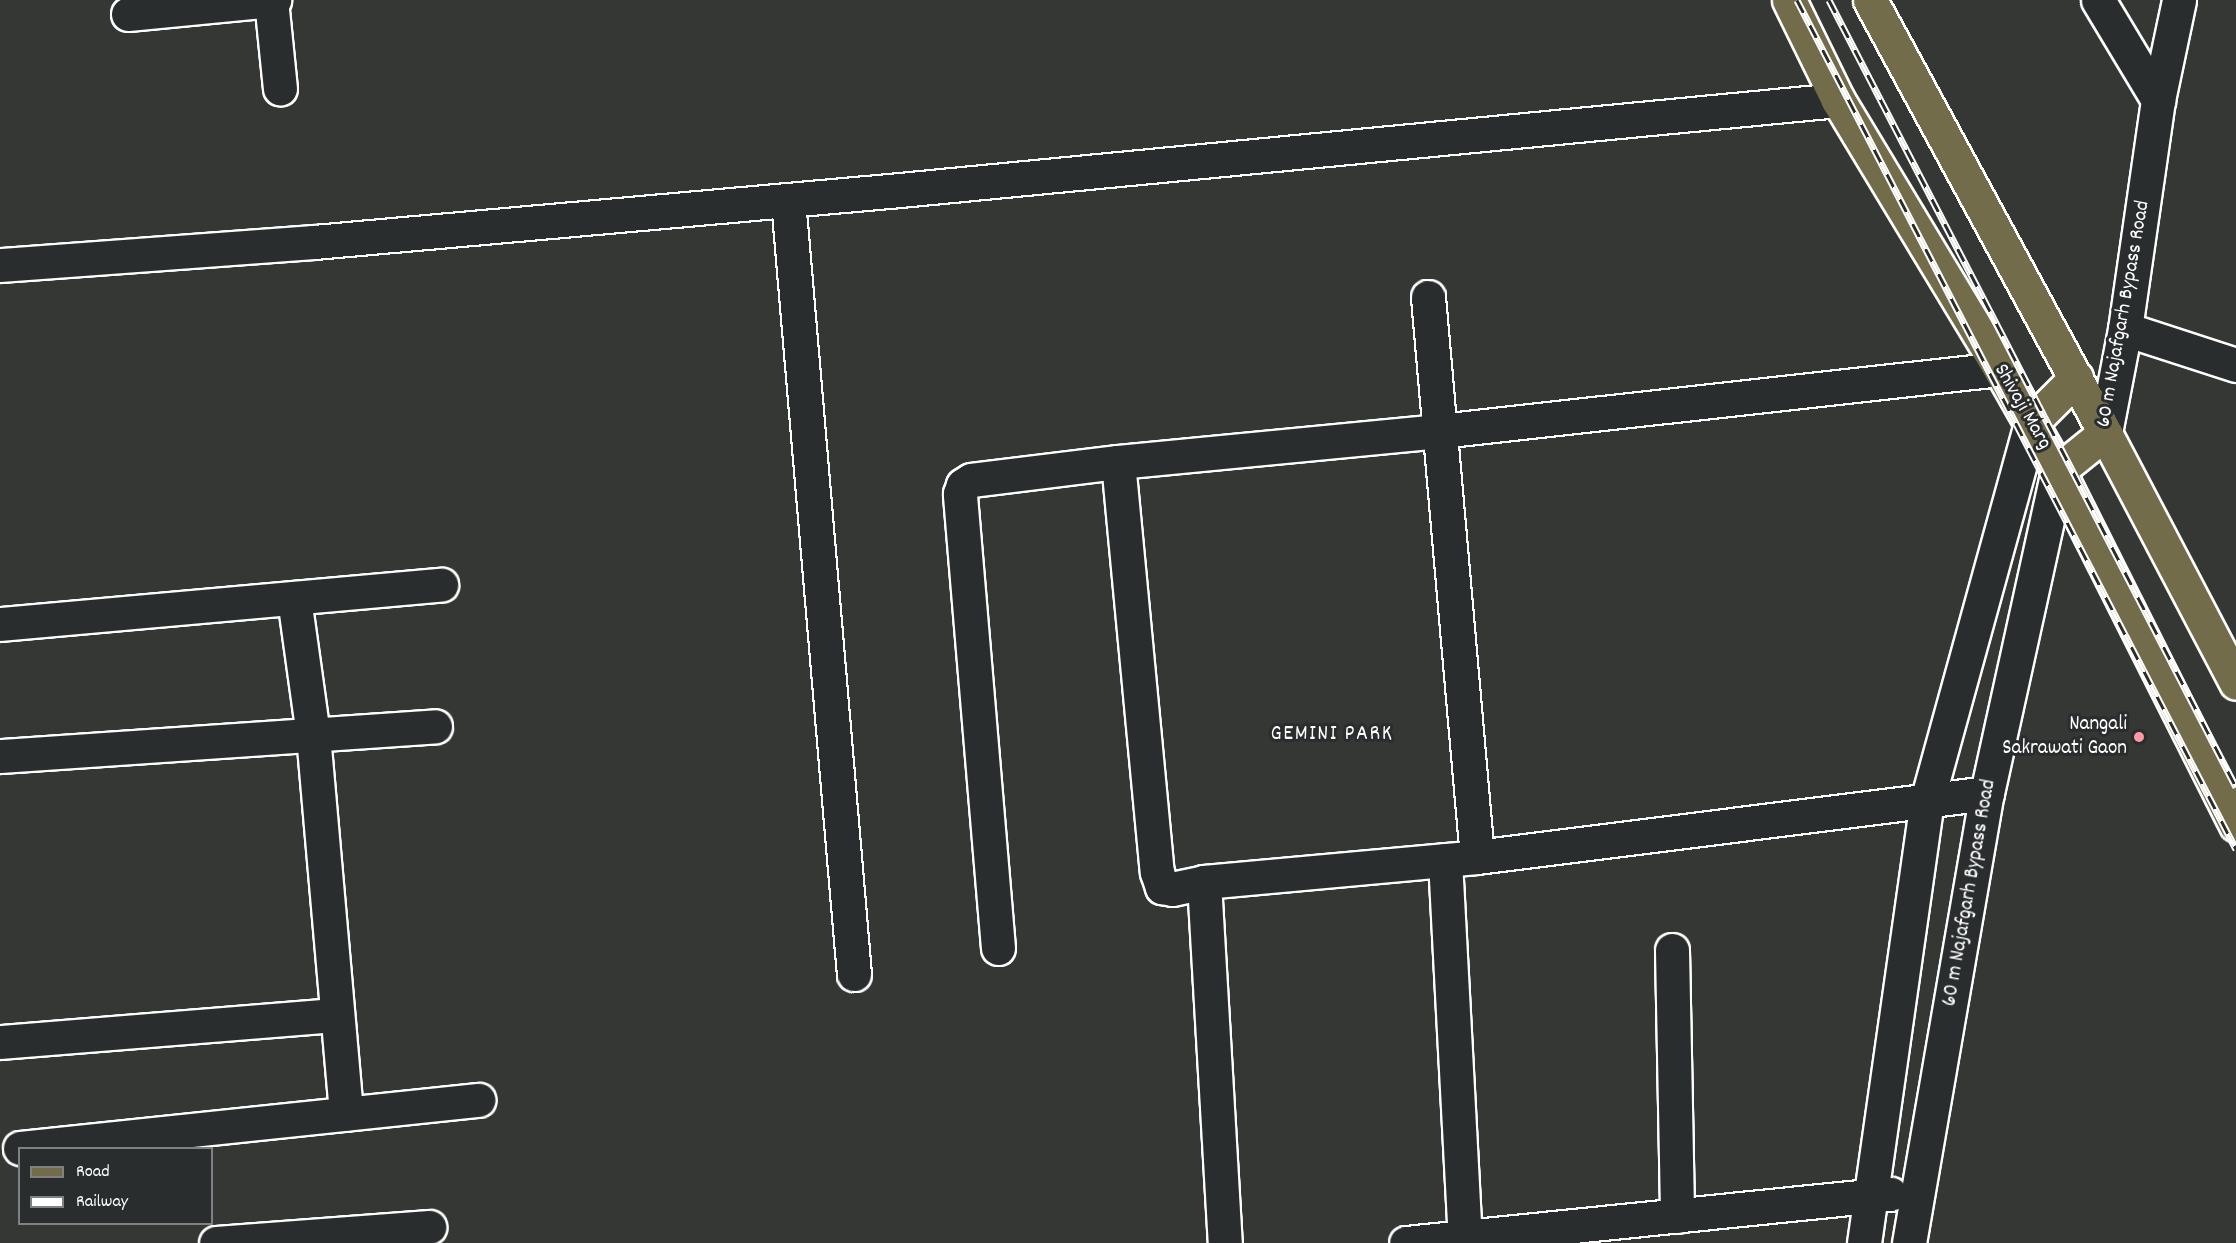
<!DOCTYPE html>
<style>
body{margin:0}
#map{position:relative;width:2236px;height:1243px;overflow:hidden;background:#353734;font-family:Dekko,sans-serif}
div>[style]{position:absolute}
.roads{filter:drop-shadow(2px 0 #fff) drop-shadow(-2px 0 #fff) drop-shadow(0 2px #fff) drop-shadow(0 -2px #fff)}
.minor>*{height:33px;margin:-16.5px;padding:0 16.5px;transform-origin:16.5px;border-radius:16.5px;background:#2a2d2e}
.major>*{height:33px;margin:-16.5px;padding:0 16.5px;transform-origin:16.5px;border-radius:16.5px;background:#726c4b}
.rail>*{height:7px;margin-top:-3.5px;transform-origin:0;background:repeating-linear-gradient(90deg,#2a2d2e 0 14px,#fff 0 28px);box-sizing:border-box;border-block:2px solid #fff}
.dots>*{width:16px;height:16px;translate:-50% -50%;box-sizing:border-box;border:3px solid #2a2d2e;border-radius:50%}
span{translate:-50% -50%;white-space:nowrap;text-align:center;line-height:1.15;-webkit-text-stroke:6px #2a2d2e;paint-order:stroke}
.street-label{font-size:21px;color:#fff}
.poi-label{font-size:21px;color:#fff}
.right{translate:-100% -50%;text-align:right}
.neighbourhood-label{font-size:22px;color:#fff;letter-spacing:1.5px}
.legend{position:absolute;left:18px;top:1147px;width:195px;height:78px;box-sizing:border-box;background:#2a2d2e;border:2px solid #7f8182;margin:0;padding:8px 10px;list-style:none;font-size:18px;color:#fff}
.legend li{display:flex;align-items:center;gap:12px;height:30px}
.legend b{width:30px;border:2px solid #7f8182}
</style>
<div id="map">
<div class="roads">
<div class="minor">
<div style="left:271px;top:0;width:89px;rotate:84.2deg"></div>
<div style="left:2098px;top:0;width:117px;rotate:59deg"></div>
<div style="left:128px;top:14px;width:147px;rotate:-5.5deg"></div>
<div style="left:788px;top:200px;width:777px;rotate:85.13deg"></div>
<div style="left:0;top:265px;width:315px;rotate:-4.2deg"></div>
<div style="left:314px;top:242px;width:588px;rotate:-5.07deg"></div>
<div style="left:900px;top:190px;width:942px;rotate:-5.48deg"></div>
<div style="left:1428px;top:297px;width:562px;rotate:85deg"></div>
<div style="left:2125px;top:329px;width:117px;rotate:18deg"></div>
<div style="left:2105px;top:433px;width:106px;rotate:-79.1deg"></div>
<div style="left:2125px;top:329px;width:231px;rotate:-81.8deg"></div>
<div style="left:2158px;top:100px;width:102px;rotate:-78.1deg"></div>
<div style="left:1118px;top:462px;width:412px;rotate:84.6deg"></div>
<div style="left:1157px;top:872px;width:16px;rotate:72deg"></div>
<div style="left:1162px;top:887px;width:10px;rotate:11deg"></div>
<div style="left:1172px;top:889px;width:33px;rotate:-12deg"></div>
<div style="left:1204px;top:882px;width:274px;rotate:-5.2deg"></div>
<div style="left:1477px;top:857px;width:514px;rotate:-7.15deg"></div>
<div style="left:294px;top:598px;width:138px;rotate:82.1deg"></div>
<div style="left:313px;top:735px;width:380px;rotate:85deg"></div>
<div style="left:0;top:624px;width:443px;rotate:-5.1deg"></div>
<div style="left:0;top:756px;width:436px;rotate:-3.9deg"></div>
<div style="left:1445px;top:860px;width:377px;rotate:87deg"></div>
<div style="left:1204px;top:882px;width:362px;rotate:86.7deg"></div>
<div style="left:998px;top:948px;width:456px;rotate:-94.8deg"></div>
<div style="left:960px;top:494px;width:9px;rotate:-72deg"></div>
<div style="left:963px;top:485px;width:9px;rotate:-32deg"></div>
<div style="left:971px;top:480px;width:148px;rotate:-7deg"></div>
<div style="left:1118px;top:462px;width:323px;rotate:-5.5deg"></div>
<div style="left:1440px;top:431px;width:563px;rotate:-6.32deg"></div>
<div style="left:1672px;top:950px;width:266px;rotate:88.9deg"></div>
<div style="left:0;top:1042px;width:338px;rotate:-4.6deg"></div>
<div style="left:20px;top:1148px;width:461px;rotate:-6deg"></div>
<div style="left:216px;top:1243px;width:214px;rotate:-4.3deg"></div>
<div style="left:1406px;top:1243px;width:487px;rotate:-5.8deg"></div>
<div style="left:1864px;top:1243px;width:446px;rotate:-81.9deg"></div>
<div style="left:1927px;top:801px;width:392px;rotate:-74.6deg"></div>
<div style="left:1909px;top:1243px;width:457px;rotate:-80.2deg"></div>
<div style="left:1987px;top:793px;width:330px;rotate:-77.6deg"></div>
</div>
<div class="major">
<div style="left:1789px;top:0;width:111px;rotate:63.9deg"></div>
<div style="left:1838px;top:100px;width:314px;rotate:58.9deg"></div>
<div style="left:2000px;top:369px;width:117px;rotate:60.4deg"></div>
<div style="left:2058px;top:471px;width:396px;rotate:63.3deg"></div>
<div style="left:1870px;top:0;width:493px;rotate:61.5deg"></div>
<div style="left:2105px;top:433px;width:282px;rotate:62.3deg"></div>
<div style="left:2031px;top:423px;width:64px;rotate:-45deg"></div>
<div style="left:2058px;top:471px;width:60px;rotate:-39deg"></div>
</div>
</div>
<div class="rail">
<div style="left:1797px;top:0;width:956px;rotate:62.66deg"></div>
<div style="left:1829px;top:0;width:886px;rotate:62.65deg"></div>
</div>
<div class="dots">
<div style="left:2139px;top:737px;background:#ff9aa2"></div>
</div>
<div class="street-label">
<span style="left:2124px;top:314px;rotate:-80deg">60 m Najafgarh Bypass Road</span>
<span style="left:2022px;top:407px;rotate:60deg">Shivaji Marg</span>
<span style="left:1970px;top:893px;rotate:-80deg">60 m Najafgarh Bypass Road</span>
</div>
<div class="poi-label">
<span class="right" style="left:2127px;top:737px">Nangali<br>Sakrawati Gaon</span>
</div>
<div class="neighbourhood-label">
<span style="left:1332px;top:735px">GEMINI PARK</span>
</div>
<ul class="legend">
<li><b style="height:8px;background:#726c4b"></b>Road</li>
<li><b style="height:8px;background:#fff"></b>Railway</li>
</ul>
</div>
